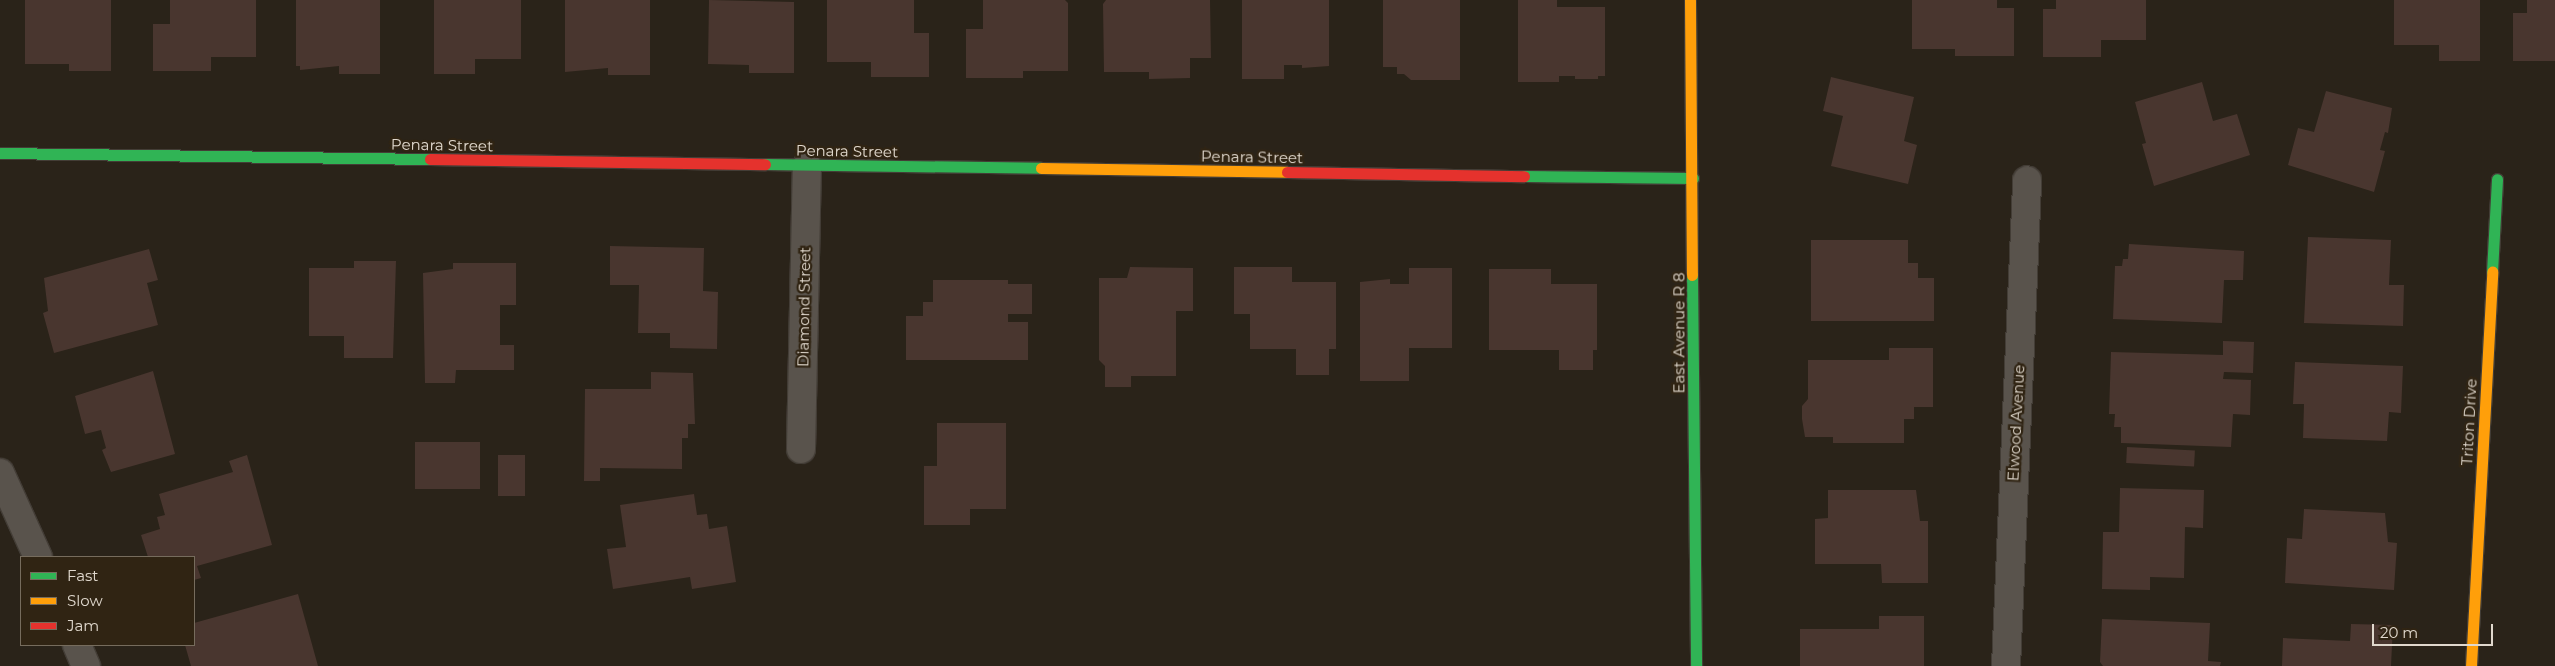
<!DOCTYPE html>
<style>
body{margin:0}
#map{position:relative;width:2555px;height:666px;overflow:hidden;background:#2a2319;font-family:Montserrat,sans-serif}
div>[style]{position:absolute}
.building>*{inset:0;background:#49362f;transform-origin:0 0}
.roads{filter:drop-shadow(1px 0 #433d36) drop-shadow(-1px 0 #433d36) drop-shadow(0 1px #433d36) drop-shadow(0 -1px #433d36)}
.street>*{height:28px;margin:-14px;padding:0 14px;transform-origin:14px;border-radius:14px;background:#59534c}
.fast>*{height:11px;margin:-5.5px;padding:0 5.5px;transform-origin:5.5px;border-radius:5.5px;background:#30b455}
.slow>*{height:11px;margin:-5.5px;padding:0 5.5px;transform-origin:5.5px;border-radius:5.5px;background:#ff9f0a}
.jam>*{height:11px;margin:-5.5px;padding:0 5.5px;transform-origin:5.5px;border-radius:5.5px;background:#e5322d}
span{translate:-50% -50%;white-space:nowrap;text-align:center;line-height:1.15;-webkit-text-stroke:4.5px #302413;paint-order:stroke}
.street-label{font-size:15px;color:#e0d8cd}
.legend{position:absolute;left:20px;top:556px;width:175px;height:90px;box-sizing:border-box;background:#302413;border:1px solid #766c5d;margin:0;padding:6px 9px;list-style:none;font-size:15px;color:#e0d8cd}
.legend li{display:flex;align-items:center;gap:10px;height:25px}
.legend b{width:25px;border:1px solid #766c5d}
.scale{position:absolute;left:2372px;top:624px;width:121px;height:22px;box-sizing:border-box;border:2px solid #e0d8cd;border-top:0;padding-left:6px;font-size:15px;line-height:18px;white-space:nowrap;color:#e0d8cd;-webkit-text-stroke:4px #302413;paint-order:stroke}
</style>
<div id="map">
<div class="building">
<div style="clip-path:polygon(25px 0,111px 0,111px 71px,69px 71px,69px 64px,25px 64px)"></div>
<div style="clip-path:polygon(170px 0,256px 0,256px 57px,211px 57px,211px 71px,153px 71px,153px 24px,170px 24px)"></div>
<div style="clip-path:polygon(296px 0,380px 0,380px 74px,339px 74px,339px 66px,300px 70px,300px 66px,296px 66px)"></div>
<div style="clip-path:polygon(434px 0,521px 0,521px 59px,475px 59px,475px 74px,434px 74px)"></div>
<div style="clip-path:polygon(565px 0,650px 0,650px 75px,608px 75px,608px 68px,565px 72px)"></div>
<div style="clip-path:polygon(709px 0,794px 2px,794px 73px,749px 73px,749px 65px,708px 64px)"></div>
<div style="clip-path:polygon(827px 0,914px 0,914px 33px,929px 33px,929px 77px,871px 77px,871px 62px,827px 62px)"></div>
<div style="clip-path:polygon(983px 0,1065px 0,1068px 3px,1068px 71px,1023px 71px,1023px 78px,966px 78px,966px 29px,983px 29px)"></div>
<div style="clip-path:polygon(1106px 0,1210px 0,1211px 58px,1190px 58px,1190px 78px,1149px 79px,1149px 72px,1104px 72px,1103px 4px)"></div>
<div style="clip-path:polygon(1242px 0,1329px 0,1329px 66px,1302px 68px,1302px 65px,1284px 65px,1284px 79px,1242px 79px)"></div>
<div style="clip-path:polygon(1383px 0,1460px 0,1460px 80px,1411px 80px,1404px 74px,1397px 74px,1397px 67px,1383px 67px)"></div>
<div style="clip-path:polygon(1518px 0,1557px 0,1557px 7px,1605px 7px,1605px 76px,1598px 76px,1598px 79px,1575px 79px,1575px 76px,1559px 76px,1559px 82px,1518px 82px)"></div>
<div style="clip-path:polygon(1912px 0,1997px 0,1997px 8px,2014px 8px,2014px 56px,1955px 56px,1955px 49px,1912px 49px)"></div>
<div style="clip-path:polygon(2056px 0,2146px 0,2146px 40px,2101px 40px,2101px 57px,2043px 57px,2043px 9px,2056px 9px)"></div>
<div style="clip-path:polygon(2394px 0,2480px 0,2480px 61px,2439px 61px,2439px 45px,2394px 45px)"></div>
<div style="clip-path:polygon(2527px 0,2555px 0,2555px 61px,2513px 61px,2513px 13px,2527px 13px)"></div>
<div style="clip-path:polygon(1831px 77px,1914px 97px,1904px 141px,1917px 145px,1908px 184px,1831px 166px,1843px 116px,1823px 111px)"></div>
<div style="clip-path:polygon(2202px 82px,2213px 121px,2237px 114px,2250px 155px,2154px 186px,2142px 144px,2146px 143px,2135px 102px)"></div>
<div style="clip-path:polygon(2326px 91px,2392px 108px,2388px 133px,2385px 132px,2380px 150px,2385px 151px,2374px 192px,2288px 165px,2298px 128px,2314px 132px)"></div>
<div style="clip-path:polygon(2308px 237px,2391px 240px,2389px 285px,2404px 285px,2403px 326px,2304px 323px)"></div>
<div style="clip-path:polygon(1811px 240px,1908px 240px,1908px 263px,1918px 263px,1918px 278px,1934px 278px,1934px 321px,1811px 321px)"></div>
<div style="clip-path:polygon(2129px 244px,2244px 251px,2243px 280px,2224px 280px,2222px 323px,2113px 319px,2115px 266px,2122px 266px,2123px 259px,2128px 259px)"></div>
<div style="clip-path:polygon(610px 246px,704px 248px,703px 291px,718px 292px,717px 349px,670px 348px,670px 333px,638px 333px,639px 285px,610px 285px)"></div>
<div style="clip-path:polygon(149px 249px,158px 280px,147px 283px,158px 325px,54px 353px,43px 313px,48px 311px,44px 278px)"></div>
<div style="clip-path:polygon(354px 261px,396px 261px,393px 358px,344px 358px,344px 336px,309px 336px,309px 268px,354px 268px)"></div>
<div style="clip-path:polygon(453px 263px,516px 263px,516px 305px,500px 305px,500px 345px,514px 345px,514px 370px,456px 370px,455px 383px,425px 383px,423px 273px,453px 269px)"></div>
<div style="clip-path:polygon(1130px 267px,1193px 268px,1193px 311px,1176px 311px,1176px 376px,1131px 376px,1131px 387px,1105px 387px,1105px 366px,1099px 360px,1099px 278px,1127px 278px)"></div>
<div style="clip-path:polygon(1234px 267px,1292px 267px,1292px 282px,1336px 282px,1336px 349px,1329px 349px,1329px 375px,1296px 375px,1296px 349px,1250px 349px,1250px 314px,1234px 314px)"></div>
<div style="clip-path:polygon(1409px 268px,1452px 268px,1452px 348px,1409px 348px,1409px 381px,1360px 381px,1360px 282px,1390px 279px,1390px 284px,1409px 284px)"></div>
<div style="clip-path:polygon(1489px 269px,1551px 269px,1551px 284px,1597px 284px,1597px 350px,1593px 350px,1593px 370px,1559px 370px,1559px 350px,1489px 350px)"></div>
<div style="clip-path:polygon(933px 280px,1008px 280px,1008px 284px,1032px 284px,1032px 314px,1008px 314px,1008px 322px,1028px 322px,1028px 360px,906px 360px,906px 316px,923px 316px,923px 302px,933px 302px)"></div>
<div style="clip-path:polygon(2223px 341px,2254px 342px,2253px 373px,2224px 372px,2223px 379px,2251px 380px,2250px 415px,2233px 414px,2231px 447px,2121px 443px,2121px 427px,2114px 427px,2115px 414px,2109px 414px,2111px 352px,2223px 355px)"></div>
<div style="clip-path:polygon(1889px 348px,1933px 348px,1933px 407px,1914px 407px,1914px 419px,1904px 419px,1904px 443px,1833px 443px,1833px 437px,1805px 437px,1802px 419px,1802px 406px,1808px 399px,1808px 360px,1889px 360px)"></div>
<div style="clip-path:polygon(2295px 362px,2403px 366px,2401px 413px,2389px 412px,2387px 441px,2303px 438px,2304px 404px,2293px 404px)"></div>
<div style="clip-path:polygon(153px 371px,175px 454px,111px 472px,102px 450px,106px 448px,101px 430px,85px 434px,75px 396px)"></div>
<div style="clip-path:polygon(651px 372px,693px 373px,695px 424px,688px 424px,688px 438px,682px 438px,682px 469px,600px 468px,600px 481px,584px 481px,585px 389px,651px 389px)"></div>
<div style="clip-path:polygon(937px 423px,1006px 423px,1006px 509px,970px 509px,970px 525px,924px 525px,924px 466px,937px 466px)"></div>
<div style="left:415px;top:442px;width:65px;height:47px"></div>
<div style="left:2127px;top:447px;width:68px;height:16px;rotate:3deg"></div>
<div style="clip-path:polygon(247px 455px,272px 545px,197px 566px,201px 578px,194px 580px,194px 557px,148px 557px,141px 535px,160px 529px,157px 517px,165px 515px,159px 494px,233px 472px,229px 461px)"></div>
<div style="left:498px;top:455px;width:27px;height:41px"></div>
<div style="clip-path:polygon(2120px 488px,2204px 490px,2203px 528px,2185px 527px,2184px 578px,2150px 577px,2150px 590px,2102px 589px,2103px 532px,2119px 532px)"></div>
<div style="clip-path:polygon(1828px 490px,1916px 490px,1920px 521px,1928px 521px,1928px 583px,1882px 583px,1881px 564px,1815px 564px,1815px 519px,1828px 518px)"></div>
<div style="clip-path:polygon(694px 494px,697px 515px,707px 514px,709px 529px,727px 526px,736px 582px,692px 589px,690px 577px,613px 589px,607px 549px,626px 547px,620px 505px)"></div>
<div style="clip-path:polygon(2304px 509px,2385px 513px,2388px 542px,2397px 543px,2394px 590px,2285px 583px,2287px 538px,2302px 539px)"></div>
<div style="clip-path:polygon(298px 594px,318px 666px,191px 666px,185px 645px,194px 645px,194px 623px)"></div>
<div style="clip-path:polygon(1879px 616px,1924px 616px,1924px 666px,1800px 666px,1800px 629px,1879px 629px)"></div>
<div style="clip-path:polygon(2102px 619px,2210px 623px,2208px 661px,2221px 662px,2220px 666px,2103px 666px,2100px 662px)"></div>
<div style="clip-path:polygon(2351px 624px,2393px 625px,2391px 666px,2282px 666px,2283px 638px,2350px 641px)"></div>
</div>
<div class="roads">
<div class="street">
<div style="left:801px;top:449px;width:283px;rotate:-88.8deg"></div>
<div style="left:0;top:473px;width:92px;rotate:65.7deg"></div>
<div style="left:77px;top:645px;width:23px;rotate:67deg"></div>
<div style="left:2006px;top:666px;width:486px;rotate:-87.5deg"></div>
</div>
<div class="fast">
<div style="left:0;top:153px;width:430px;rotate:0.8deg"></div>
<div style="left:765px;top:164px;width:276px;rotate:0.8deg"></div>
<div style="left:1524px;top:176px;width:169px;rotate:0.7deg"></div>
<div style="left:2492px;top:272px;width:93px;rotate:-86.9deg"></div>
<div style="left:1692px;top:275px;width:391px;rotate:89.4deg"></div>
</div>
<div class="slow">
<div style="left:1690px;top:0;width:275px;rotate:89.6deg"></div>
<div style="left:1041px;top:168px;width:246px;rotate:0.9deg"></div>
<div style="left:2471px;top:666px;width:395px;rotate:-86.9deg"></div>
</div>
<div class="jam">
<div style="left:430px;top:159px;width:335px;rotate:0.9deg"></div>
<div style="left:1287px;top:172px;width:237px;rotate:1deg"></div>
</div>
</div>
<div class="street-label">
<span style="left:442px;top:145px;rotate:1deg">Penara Street</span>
<span style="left:847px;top:151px;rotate:1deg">Penara Street</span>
<span style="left:1252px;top:157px;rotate:1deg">Penara Street</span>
<span style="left:804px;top:307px;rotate:-89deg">Diamond Street</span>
<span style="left:1679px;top:333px;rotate:-90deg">East Avenue R 8</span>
<span style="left:2469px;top:422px;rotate:-87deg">Triton Drive</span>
<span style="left:2016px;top:423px;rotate:-87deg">Elwood Avenue</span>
</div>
<ul class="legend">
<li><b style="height:6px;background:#30b455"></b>Fast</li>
<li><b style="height:6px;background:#ff9f0a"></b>Slow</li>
<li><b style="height:6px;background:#e5322d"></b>Jam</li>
</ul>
<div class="scale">20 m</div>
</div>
